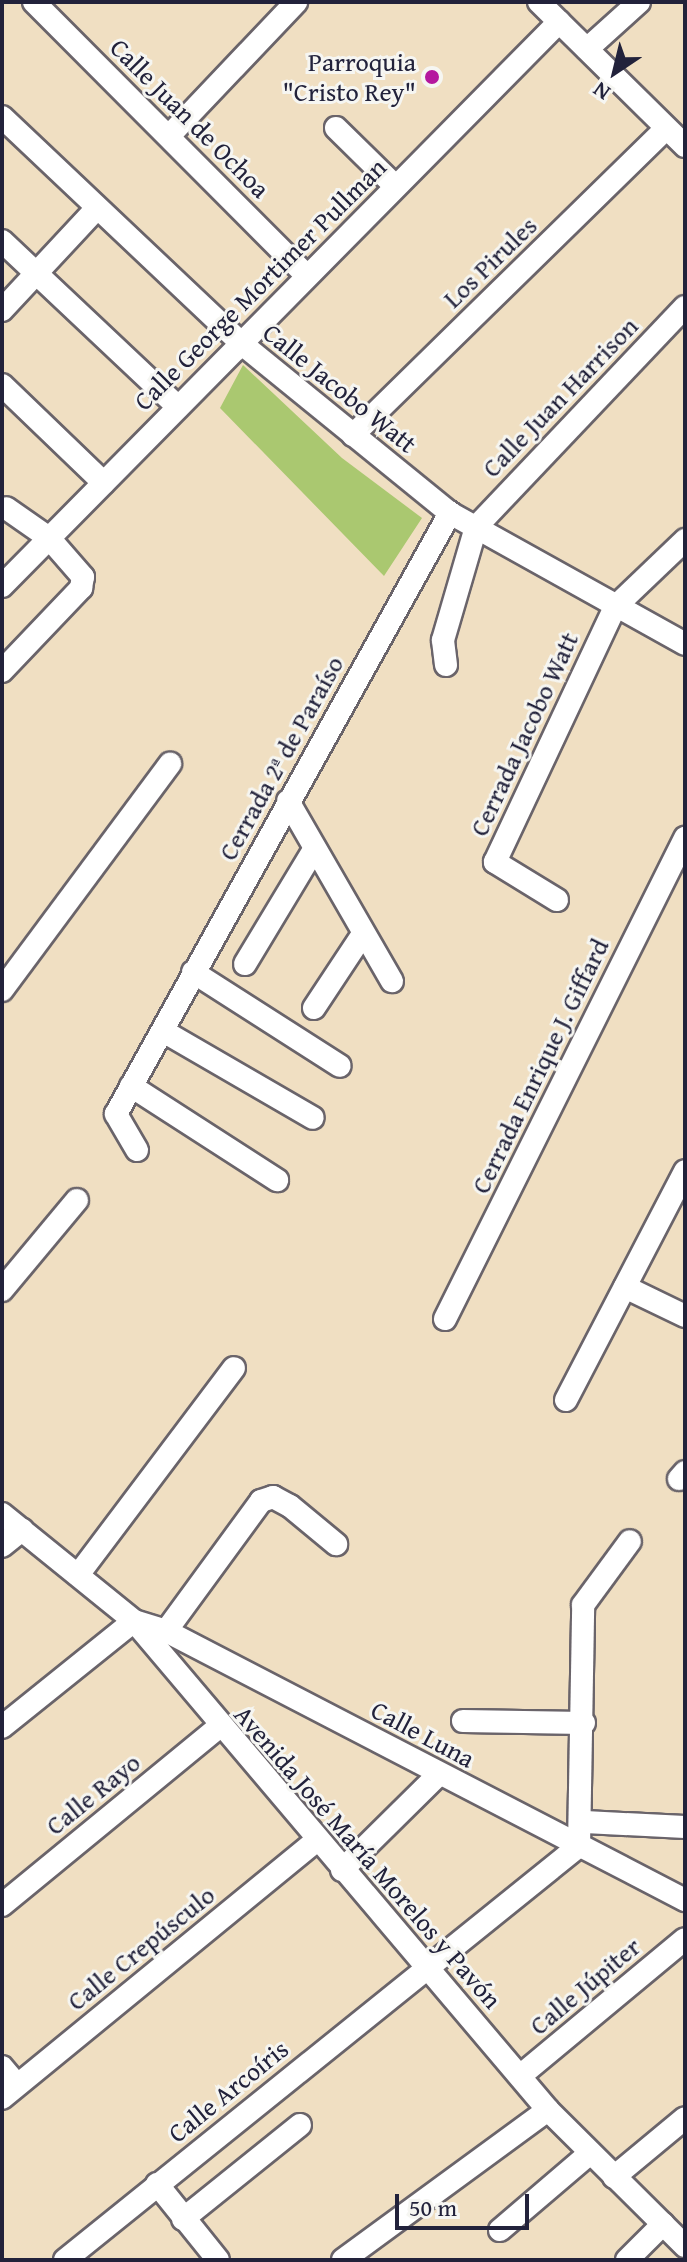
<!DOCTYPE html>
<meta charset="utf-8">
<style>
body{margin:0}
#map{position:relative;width:687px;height:2262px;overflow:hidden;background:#f0dfc2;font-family:"Gentium Book Plus",serif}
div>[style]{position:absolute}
.green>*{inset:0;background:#aac870}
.roads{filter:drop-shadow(2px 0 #6a646a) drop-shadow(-2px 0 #6a646a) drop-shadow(0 2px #6a646a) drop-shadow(0 -2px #6a646a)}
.minor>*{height:22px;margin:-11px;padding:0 11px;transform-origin:11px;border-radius:11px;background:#fff}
.dots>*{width:22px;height:22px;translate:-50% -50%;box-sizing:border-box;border:4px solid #f6f6f2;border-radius:50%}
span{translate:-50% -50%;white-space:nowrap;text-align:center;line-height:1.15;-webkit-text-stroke:6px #f6f6f2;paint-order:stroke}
.poi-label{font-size:26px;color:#22223b}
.right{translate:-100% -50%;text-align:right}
.street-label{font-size:26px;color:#22223b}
.frame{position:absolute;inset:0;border:4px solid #22223b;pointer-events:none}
.north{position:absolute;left:575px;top:32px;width:80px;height:80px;-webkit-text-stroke:6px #f6f6f2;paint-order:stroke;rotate:215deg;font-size:22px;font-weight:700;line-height:32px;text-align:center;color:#22223b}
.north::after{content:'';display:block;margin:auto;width:28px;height:36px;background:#22223b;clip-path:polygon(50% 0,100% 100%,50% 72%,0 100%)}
.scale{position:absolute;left:395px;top:2194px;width:134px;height:36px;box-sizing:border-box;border:4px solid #22223b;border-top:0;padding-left:10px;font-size:24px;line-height:28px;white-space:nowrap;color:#22223b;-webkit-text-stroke:6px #f6f6f2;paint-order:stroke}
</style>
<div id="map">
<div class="green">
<div style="clip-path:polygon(243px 365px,342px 458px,422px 518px,384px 576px,220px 408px)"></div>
</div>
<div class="roads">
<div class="minor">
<div style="left:34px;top:2px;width:384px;rotate:45.1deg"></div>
<div style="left:539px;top:2px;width:205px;rotate:44.6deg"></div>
<div style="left:587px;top:49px;width:70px;rotate:-42.1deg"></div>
<div style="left:2px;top:117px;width:330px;rotate:43.4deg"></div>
<div style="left:242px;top:344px;width:268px;rotate:39.1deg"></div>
<div style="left:450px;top:513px;width:269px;rotate:29.1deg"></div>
<div style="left:336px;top:128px;width:83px;rotate:44.5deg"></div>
<div style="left:169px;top:136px;width:185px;rotate:-46.5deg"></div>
<div style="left:2px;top:241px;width:242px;rotate:43.3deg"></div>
<div style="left:2px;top:310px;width:139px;rotate:-47deg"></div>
<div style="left:2px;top:385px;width:141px;rotate:43.9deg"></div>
<div style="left:353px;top:435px;width:438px;rotate:-44.4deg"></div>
<div style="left:2px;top:586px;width:793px;rotate:-45.36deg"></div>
<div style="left:446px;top:665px;width:25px;rotate:-97deg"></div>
<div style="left:443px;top:640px;width:118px;rotate:-73.7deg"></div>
<div style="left:476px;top:527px;width:303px;rotate:-46.5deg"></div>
<div style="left:2px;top:671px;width:115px;rotate:-46.4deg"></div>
<div style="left:81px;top:588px;width:11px;rotate:-80deg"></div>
<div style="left:83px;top:577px;width:52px;rotate:-131.1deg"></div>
<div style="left:49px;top:538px;width:52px;rotate:-145.1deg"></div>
<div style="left:288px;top:801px;width:208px;rotate:60deg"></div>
<div style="left:557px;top:900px;width:73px;rotate:-148.5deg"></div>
<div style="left:495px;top:862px;width:282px;rotate:-64.8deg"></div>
<div style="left:615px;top:607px;width:97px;rotate:-43.7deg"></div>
<div style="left:245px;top:964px;width:135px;rotate:-58.9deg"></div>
<div style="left:193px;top:972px;width:174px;rotate:32.6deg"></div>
<div style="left:2px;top:990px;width:282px;rotate:-53.4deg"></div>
<div style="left:314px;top:1008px;width:89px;rotate:-56.5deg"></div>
<div style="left:163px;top:1031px;width:173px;rotate:30.1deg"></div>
<div style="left:131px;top:1086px;width:174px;rotate:32.8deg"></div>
<div style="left:137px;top:1150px;width:42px;rotate:-120.3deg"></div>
<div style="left:116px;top:1114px;width:688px;rotate:-60.94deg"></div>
<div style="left:625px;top:1287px;width:67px;rotate:25.8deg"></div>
<div style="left:2px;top:1290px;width:117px;rotate:-50.2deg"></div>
<div style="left:445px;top:1319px;width:538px;rotate:-63.48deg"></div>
<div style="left:566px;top:1400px;width:258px;rotate:-62.5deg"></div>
<div style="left:679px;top:1479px;width:9px;rotate:-49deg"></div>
<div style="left:2px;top:1514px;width:170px;rotate:39deg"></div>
<div style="left:134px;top:1621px;width:641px;rotate:49.75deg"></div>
<div style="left:548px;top:2110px;width:193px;rotate:44.8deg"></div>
<div style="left:2px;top:1546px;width:26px;rotate:-39deg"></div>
<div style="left:78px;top:1575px;width:259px;rotate:-53deg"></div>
<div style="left:134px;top:1621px;width:34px;rotate:17deg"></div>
<div style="left:166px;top:1631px;width:585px;rotate:27.4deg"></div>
<div style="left:166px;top:1631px;width:161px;rotate:-53.8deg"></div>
<div style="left:261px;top:1501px;width:13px;rotate:-18deg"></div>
<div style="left:273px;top:1497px;width:19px;rotate:28deg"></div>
<div style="left:290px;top:1506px;width:60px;rotate:39.6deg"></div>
<div style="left:463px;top:1721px;width:121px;rotate:0.9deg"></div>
<div style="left:2px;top:1727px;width:169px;rotate:-38.8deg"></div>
<div style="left:585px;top:1822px;width:100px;rotate:2.9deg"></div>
<div style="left:342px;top:1870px;width:136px;rotate:-44.7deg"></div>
<div style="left:2px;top:1905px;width:281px;rotate:-39.4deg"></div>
<div style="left:2px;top:2067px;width:23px;rotate:50deg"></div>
<div style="left:520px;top:2076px;width:214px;rotate:-39.7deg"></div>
<div style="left:2px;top:2098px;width:406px;rotate:-39.3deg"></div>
<div style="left:614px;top:2177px;width:92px;rotate:-39.7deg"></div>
<div style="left:157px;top:2184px;width:97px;rotate:51.2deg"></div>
<div style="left:183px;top:2219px;width:150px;rotate:-38.8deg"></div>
<div style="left:500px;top:2230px;width:118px;rotate:-40.5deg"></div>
<div style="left:65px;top:2260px;width:660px;rotate:-38.85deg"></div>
<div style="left:579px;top:1846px;width:241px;rotate:-89deg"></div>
<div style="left:583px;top:1605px;width:79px;rotate:-53.7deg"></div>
<div style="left:343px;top:2260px;width:254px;rotate:-36.2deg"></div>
<div style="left:627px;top:2260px;width:51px;rotate:-45deg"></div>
</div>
</div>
<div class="dots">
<div style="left:432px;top:77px;background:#b5179e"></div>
</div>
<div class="poi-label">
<span class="right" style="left:416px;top:77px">Parroquia<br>"Cristo Rey"</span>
</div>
<div class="street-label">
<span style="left:190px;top:118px;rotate:45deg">Calle Juan de Ochoa</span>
<span style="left:490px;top:262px;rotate:-44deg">Los Pirules</span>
<span style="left:260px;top:284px;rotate:-45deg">Calle George Mortimer Pullman</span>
<span style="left:340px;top:388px;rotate:39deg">Calle Jacobo Watt</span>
<span style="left:560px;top:397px;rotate:-46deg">Calle Juan Harrison</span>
<span style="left:524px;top:734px;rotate:-65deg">Cerrada Jacobo Watt</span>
<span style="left:281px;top:758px;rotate:-61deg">Cerrada 2ª de Paraíso</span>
<span style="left:540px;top:1066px;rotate:-64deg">Cerrada Enrique J. Giffard</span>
<span style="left:423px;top:1734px;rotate:28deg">Calle Luna</span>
<span style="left:93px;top:1794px;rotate:-39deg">Calle Rayo</span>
<span style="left:368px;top:1857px;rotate:49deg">Avenida José María Morelos y Pavón</span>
<span style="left:141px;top:1948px;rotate:-39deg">Calle Crepúsculo</span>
<span style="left:585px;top:1986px;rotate:-40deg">Calle Júpiter</span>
<span style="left:228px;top:2091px;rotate:-39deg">Calle Arcoíris</span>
</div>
<div class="frame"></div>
<div class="north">N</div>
<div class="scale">50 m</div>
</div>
